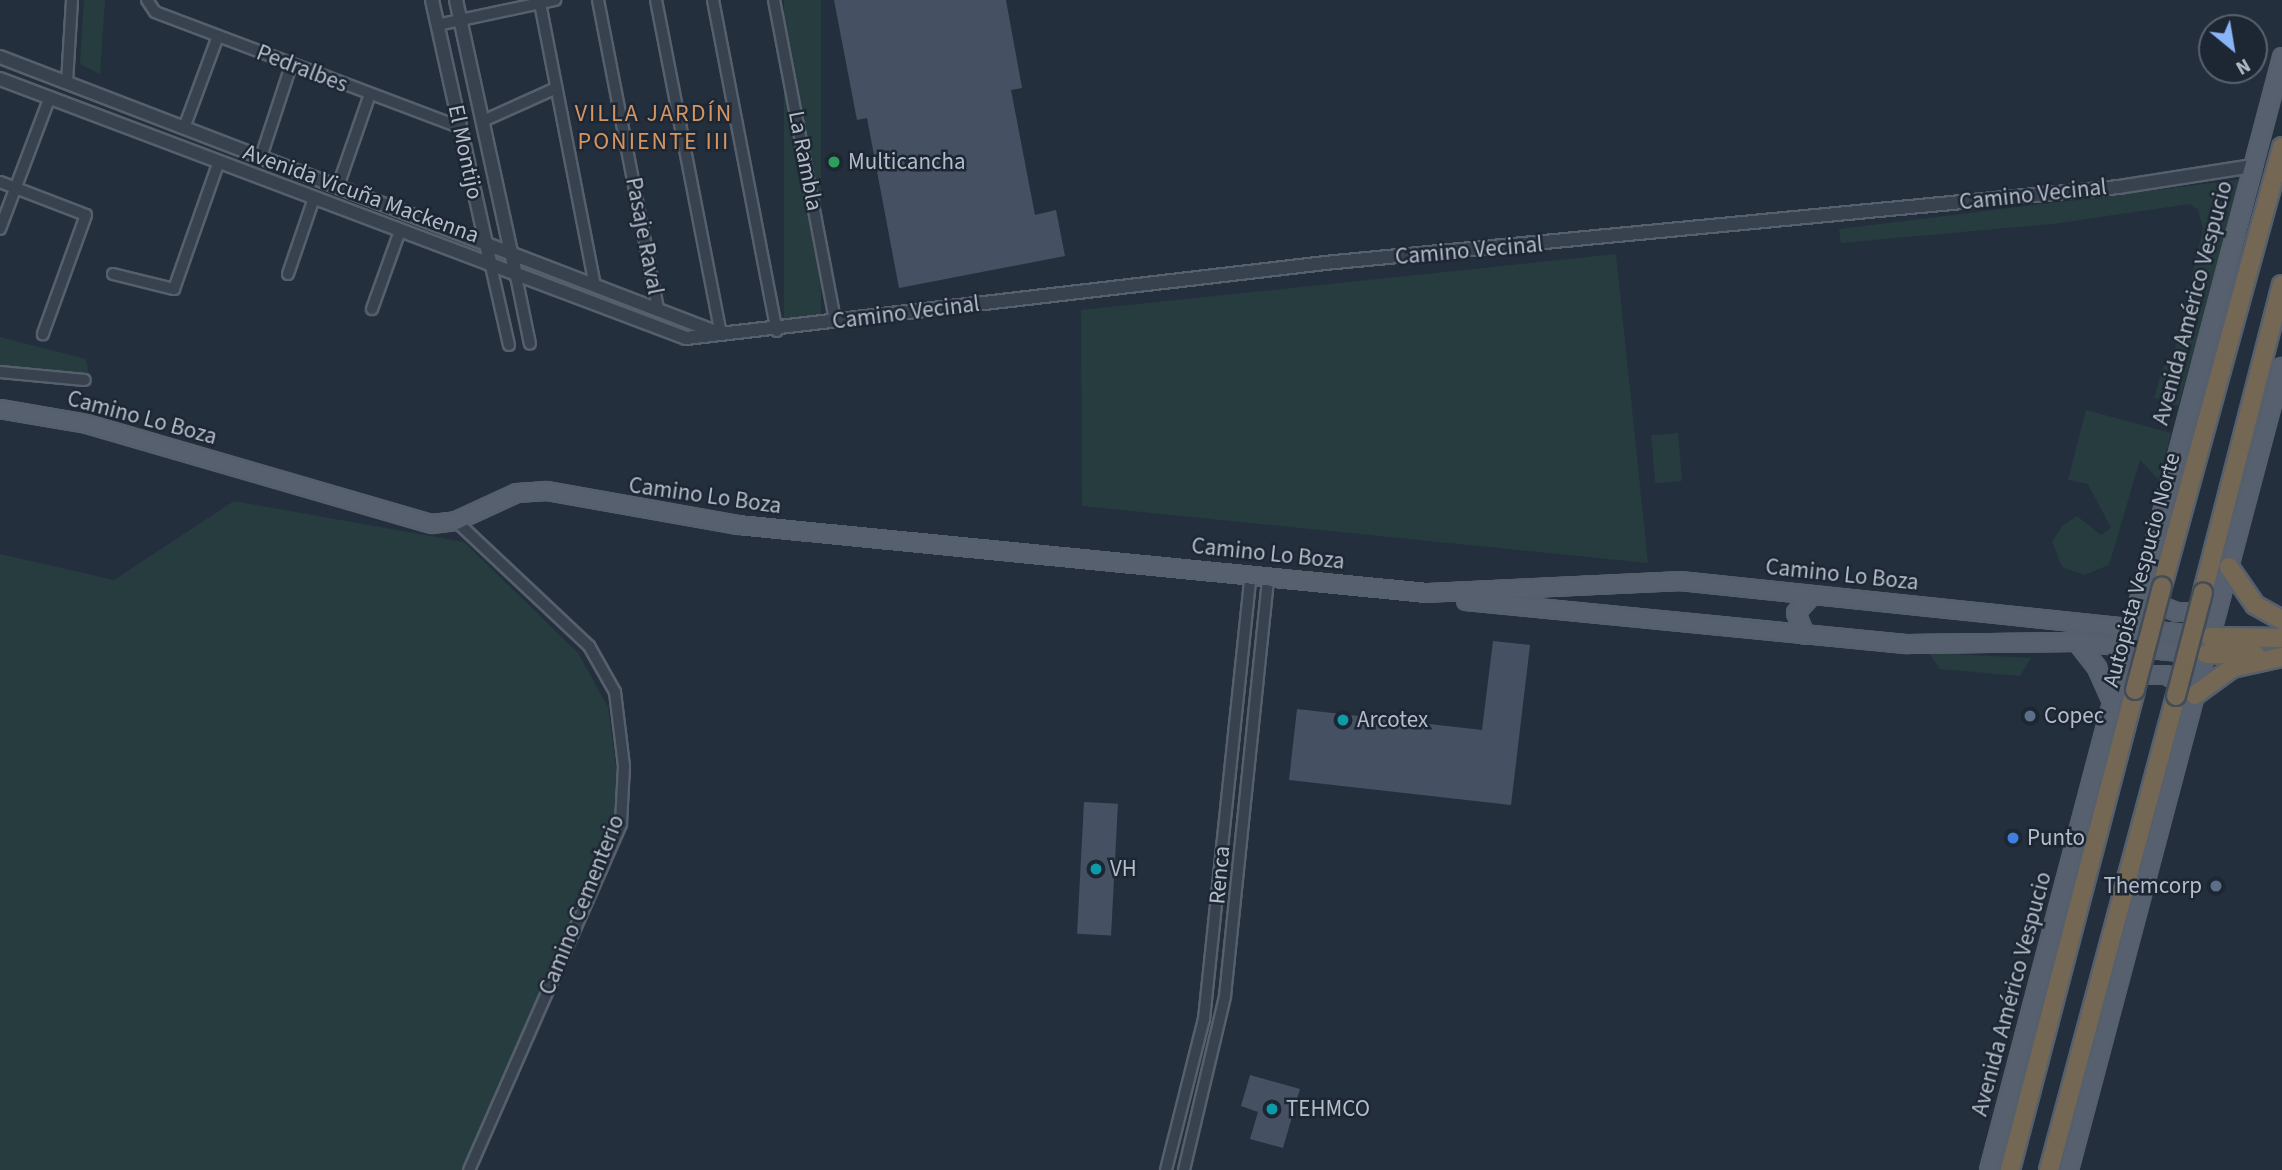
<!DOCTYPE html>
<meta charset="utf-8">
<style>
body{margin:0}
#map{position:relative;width:2282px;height:1170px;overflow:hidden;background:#242f3e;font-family:"Source Sans 3",sans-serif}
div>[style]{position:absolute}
.green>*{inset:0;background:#263c3f;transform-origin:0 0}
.building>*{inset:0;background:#455162;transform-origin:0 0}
.roads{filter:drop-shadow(2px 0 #565f6c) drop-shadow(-2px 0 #565f6c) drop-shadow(0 2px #565f6c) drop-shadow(0 -2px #565f6c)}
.minor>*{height:10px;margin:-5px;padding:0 5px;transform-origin:5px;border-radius:5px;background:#38414e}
.tertiary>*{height:12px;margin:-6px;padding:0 6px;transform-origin:6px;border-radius:6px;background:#38414e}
.primary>*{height:16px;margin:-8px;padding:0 8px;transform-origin:8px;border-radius:8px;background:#56606e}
.motorway>*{height:18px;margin:-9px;padding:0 9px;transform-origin:9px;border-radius:9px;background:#746855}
.bridges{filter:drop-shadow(2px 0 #434c59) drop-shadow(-2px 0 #434c59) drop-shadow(0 2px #434c59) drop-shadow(0 -2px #434c59)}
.motorway-bridge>*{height:18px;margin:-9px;padding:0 9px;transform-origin:9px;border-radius:9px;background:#746855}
.dots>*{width:19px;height:19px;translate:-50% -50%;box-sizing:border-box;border:4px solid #1d2633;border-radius:50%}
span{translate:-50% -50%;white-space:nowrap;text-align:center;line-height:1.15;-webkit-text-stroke:5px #1d2633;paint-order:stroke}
.street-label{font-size:23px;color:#b4bcc9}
.poi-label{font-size:23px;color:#b4bcc9}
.left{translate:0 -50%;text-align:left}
.right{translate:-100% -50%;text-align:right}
.neighbourhood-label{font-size:24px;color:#d59563;letter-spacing:2px}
.north{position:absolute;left:2198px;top:14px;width:70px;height:70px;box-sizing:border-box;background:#1d2633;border:2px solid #59626f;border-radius:50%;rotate:150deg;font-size:19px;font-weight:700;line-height:28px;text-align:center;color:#b4bcc9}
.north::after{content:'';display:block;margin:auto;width:24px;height:32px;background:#8ab4f8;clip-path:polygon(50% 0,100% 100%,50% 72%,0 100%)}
</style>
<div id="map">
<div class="green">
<div style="clip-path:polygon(84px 0,105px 0,100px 74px,80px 64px)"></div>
<div style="left:784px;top:0;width:37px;height:318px"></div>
<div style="clip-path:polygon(2244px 179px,2178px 406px,2154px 398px,2163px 367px,2173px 357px,2203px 229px,2198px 210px,2190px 204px,2052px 224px,1841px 243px,1839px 229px)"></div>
<div style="clip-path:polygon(1616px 254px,1648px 563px,1082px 506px,1081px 310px)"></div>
<div style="clip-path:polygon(0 337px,86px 359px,89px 375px,0 365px)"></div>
<div style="clip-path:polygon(2086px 410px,2171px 433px,2159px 480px,2140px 460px,2109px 565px,2084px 575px,2062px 567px,2052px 542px,2062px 526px,2077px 516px,2101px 535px,2111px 528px,2088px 484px,2068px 480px)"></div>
<div style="left:1678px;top:433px;width:48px;height:27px;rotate:85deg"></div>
<div style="clip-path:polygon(234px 501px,464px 542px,578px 653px,608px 707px,621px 803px,611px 840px,463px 1170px,0 1170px,0 554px,114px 580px)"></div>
<div style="clip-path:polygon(1929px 653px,2031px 658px,2020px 676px,1940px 669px)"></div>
</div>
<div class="building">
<div style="clip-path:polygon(834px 0,1006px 0,1022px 88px,1011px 90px,1035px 215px,1056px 210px,1065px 256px,899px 288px,867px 118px,857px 120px)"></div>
<div style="clip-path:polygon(1493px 641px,1530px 645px,1511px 805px,1289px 780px,1297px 709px,1482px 730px)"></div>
<div style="left:1084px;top:802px;width:34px;height:132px;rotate:3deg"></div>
<div style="clip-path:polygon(1250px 1075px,1300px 1089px,1283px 1148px,1250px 1139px,1258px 1112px,1241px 1106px)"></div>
</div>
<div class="roads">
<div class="minor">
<div style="left:147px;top:0;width:14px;rotate:56deg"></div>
<div style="left:155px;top:12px;width:326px;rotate:20.7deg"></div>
<div style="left:598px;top:0;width:314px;rotate:79deg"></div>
<div style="left:656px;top:0;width:341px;rotate:79deg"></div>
<div style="left:713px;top:0;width:337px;rotate:79.1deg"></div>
<div style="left:774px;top:0;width:327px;rotate:79.2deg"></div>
<div style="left:540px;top:3px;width:284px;rotate:79deg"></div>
<div style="left:437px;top:25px;width:121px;rotate:-12deg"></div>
<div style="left:67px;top:82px;width:82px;rotate:-86.5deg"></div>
<div style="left:483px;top:121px;width:80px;rotate:-24.3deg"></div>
<div style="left:184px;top:128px;width:98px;rotate:-69.7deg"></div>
<div style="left:261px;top:157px;width:96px;rotate:-71.8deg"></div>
<div style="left:0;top:182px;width:92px;rotate:21deg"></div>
<div style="left:86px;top:215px;width:127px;rotate:109.9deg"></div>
<div style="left:338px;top:186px;width:97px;rotate:-70.8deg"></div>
<div style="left:0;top:229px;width:139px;rotate:-69.3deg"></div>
<div style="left:491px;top:266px;width:81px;rotate:77.2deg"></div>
<div style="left:113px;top:274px;width:63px;rotate:13.8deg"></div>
<div style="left:174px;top:289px;width:133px;rotate:-70.6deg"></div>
<div style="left:288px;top:274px;width:80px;rotate:-71.1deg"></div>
<div style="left:516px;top:276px;width:69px;rotate:78.4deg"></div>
<div style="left:372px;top:309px;width:83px;rotate:-70.3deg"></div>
<div style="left:0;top:372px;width:85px;rotate:5.4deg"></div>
<div style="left:456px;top:521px;width:183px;rotate:43.2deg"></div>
<div style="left:589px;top:646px;width:53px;rotate:60.5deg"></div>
<div style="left:615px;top:692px;width:75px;rotate:83.1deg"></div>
<div style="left:624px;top:766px;width:58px;rotate:93deg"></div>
<div style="left:621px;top:824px;width:378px;rotate:113.7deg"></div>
<div style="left:1166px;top:1170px;width:156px;rotate:-75.9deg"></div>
<div style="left:1204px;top:1019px;width:446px;rotate:-84deg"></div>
<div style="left:1184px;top:1170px;width:179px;rotate:-76.7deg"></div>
<div style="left:1225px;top:996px;width:421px;rotate:-84.1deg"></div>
</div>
<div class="tertiary">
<div style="left:432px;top:0;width:272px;rotate:77.5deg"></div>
<div style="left:456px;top:0;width:282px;rotate:77.7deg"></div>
<div style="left:0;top:57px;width:769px;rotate:21.03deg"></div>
<div style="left:0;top:79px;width:733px;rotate:20.68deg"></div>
<div style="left:686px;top:338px;width:643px;rotate:-6.69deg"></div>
<div style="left:1325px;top:263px;width:798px;rotate:-5.47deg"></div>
<div style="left:2119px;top:187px;width:136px;rotate:-8.9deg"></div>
</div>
<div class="primary">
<div style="left:0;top:409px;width:88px;rotate:9.8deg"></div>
<div style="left:87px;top:424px;width:359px;rotate:16.2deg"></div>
<div style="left:432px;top:524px;width:24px;rotate:-7deg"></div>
<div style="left:456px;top:521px;width:67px;rotate:-24.7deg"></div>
<div style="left:517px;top:493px;width:30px;rotate:-4deg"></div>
<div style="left:547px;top:491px;width:194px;rotate:10.1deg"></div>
<div style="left:738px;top:525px;width:691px;rotate:5.64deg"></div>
<div style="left:1426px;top:593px;width:254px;rotate:-2.7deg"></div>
<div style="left:1680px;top:581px;width:528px;rotate:5.98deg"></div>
<div style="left:1466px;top:601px;width:444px;rotate:5.6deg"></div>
<div style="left:1908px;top:644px;width:169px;rotate:-0.7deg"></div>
<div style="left:2077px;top:642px;width:124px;rotate:5.6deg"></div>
<div style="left:2148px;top:601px;width:31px;rotate:21deg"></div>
<div style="left:2177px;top:612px;width:30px"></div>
<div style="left:1805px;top:635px;width:24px;rotate:-112deg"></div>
<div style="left:1796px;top:613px;width:24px;rotate:-48deg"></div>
<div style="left:2077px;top:642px;width:33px;rotate:52deg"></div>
<div style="left:2097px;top:668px;width:37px;rotate:66deg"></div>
<div style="left:2128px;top:675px;width:38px"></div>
<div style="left:2166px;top:675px;width:26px;rotate:29deg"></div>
<div style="left:1989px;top:1170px;width:1151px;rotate:-75.25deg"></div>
<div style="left:2069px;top:1170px;width:831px;rotate:-75.14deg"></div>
</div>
<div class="motorway">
<div style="left:2229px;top:567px;width:46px;rotate:55.6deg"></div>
<div style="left:2255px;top:605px;width:31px;rotate:29deg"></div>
<div style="left:2162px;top:586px;width:455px;rotate:-74.7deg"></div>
<div style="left:2203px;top:592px;width:317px;rotate:-75.6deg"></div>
<div style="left:2210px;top:637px;width:72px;rotate:0.8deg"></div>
<div style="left:2206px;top:654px;width:49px"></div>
<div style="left:2195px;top:695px;width:46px;rotate:-36.1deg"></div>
<div style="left:2232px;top:668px;width:51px;rotate:-12.4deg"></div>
<div style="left:2010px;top:1170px;width:496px;rotate:-75.4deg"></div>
<div style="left:2049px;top:1170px;width:491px;rotate:-75deg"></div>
</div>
</div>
<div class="bridges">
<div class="motorway-bridge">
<div style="left:2135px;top:690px;width:107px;rotate:-75.4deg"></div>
<div style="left:2176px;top:696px;width:107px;rotate:-75.4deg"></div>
</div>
</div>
<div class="dots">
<div style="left:834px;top:162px;background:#2e9e5b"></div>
<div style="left:2030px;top:716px;background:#5c6f8a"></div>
<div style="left:1343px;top:720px;background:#0f9aa8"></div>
<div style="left:2013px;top:838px;background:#3f7fe0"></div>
<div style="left:1096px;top:869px;background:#0f9aa8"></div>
<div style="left:2216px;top:886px;background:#5c6f8a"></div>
<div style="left:1272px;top:1109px;background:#0f9aa8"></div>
</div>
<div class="street-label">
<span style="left:302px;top:69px;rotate:21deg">Pedralbes</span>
<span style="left:465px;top:152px;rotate:78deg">El Montijo</span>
<span style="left:805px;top:161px;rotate:79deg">La Rambla</span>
<span style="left:361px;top:194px;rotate:20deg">Avenida Vicuña Mackenna</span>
<span style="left:2033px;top:195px;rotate:-6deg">Camino Vecinal</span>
<span style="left:644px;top:236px;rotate:79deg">Pasaje Raval</span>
<span style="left:1469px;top:251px;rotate:-5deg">Camino Vecinal</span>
<span style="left:2193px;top:303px;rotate:-75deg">Avenida Américo Vespucio</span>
<span style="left:906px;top:313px;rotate:-7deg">Camino Vecinal</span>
<span style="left:142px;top:418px;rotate:15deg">Camino Lo Boza</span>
<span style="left:705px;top:496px;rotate:8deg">Camino Lo Boza</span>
<span style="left:1268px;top:554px;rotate:6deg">Camino Lo Boza</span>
<span style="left:2142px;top:570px;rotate:-75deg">Autopista Vespucio Norte</span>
<span style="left:1842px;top:575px;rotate:6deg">Camino Lo Boza</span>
<span style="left:1220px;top:875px;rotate:-85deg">Renca</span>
<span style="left:582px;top:905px;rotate:-68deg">Camino Cementerio</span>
<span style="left:2012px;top:994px;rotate:-75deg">Avenida Américo Vespucio</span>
</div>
<div class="poi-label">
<span class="left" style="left:848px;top:162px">Multicancha</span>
<span class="left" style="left:2044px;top:716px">Copec</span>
<span class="left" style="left:1357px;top:720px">Arcotex</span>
<span class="left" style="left:2027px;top:838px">Punto</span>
<span class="left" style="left:1110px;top:869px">VH</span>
<span class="right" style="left:2202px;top:886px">Themcorp</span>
<span class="left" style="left:1286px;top:1109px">TEHMCO</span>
</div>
<div class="neighbourhood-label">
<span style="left:654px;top:128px">VILLA JARDÍN<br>PONIENTE III</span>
</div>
<div class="north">N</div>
</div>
